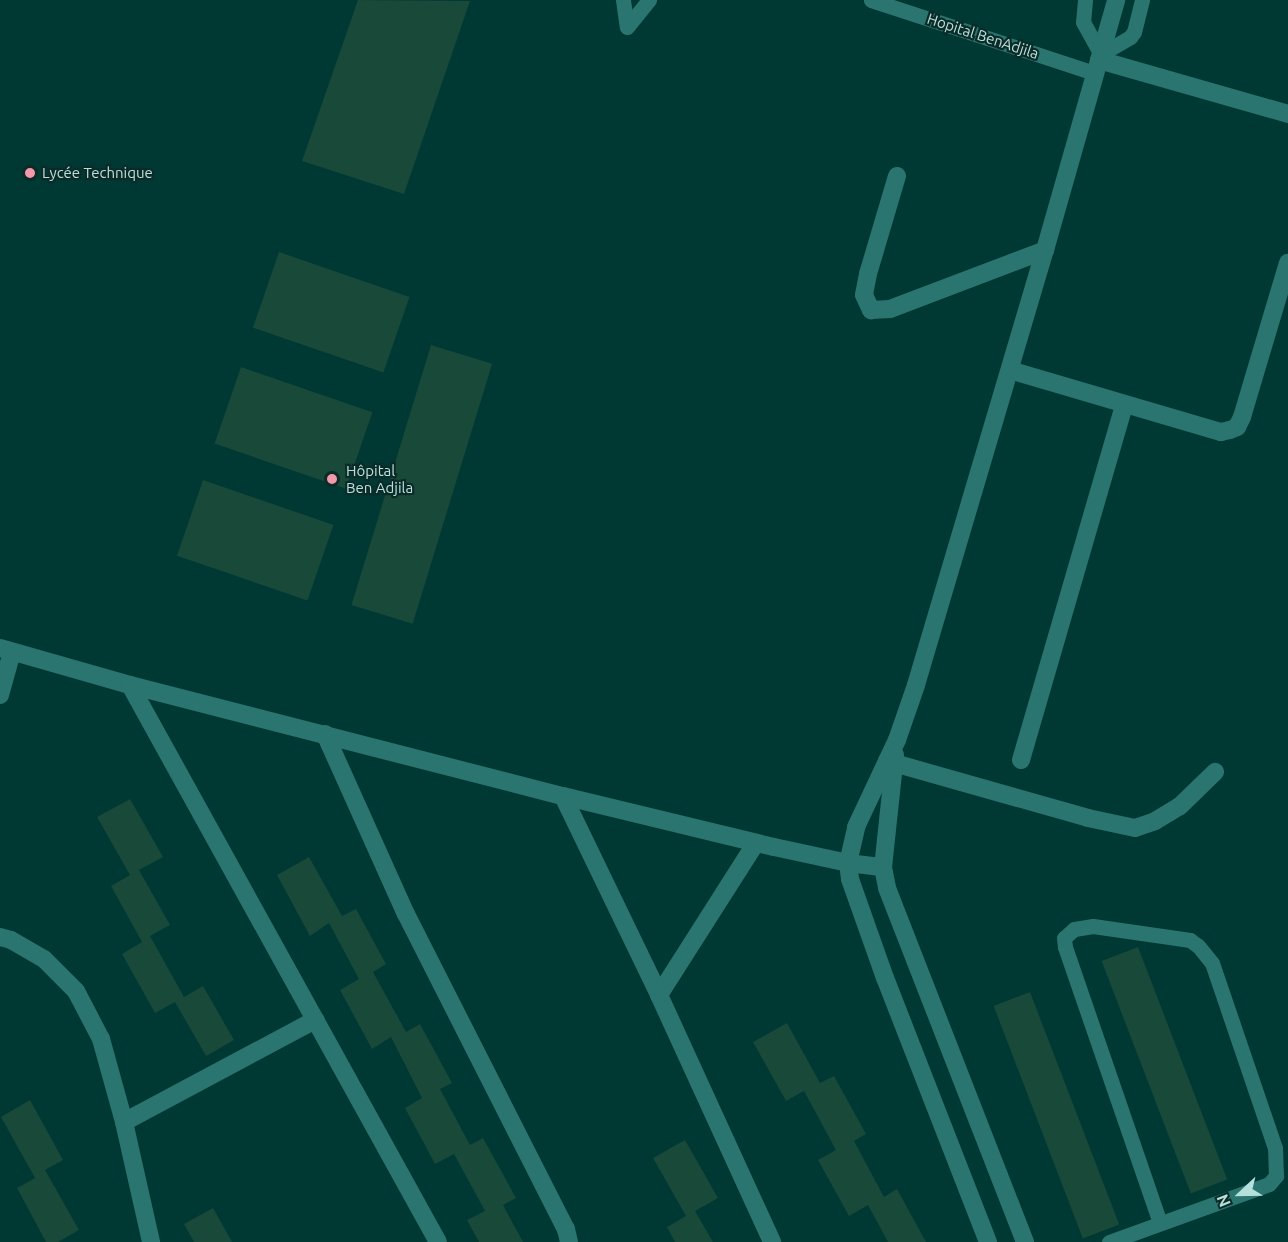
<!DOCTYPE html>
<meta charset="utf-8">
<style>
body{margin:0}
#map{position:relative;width:1288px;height:1242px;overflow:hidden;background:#003834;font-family:Ubuntu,sans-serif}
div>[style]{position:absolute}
.building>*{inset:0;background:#184939;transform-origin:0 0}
.service>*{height:15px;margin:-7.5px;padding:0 7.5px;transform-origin:7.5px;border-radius:7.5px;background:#2a756f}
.minor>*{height:18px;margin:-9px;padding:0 9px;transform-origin:9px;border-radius:9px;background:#2a756f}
.tertiary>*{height:18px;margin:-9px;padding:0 9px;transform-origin:9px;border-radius:9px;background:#2a756f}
.dots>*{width:16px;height:16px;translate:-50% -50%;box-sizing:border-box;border:3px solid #0c2b28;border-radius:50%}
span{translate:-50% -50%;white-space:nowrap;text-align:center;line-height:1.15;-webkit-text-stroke:4.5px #0c2b28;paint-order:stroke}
.street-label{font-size:15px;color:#b5e0db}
.poi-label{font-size:15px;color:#b5e0db}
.left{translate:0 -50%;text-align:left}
.north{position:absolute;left:1210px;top:1164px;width:60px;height:60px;-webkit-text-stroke:4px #0c2b28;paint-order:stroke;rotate:248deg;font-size:16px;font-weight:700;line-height:24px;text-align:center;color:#b5e0db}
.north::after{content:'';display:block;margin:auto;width:21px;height:27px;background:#b5e0db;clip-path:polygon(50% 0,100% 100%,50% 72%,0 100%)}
</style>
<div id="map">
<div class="building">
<div style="clip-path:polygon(358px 0,470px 1px,404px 194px,302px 161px)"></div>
<div style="left:279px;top:252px;width:138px;height:80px;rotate:19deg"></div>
<div style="left:431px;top:345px;width:64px;height:272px;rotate:17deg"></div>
<div style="left:241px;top:367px;width:139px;height:81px;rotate:19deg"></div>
<div style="left:203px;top:480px;width:138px;height:80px;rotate:19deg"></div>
<div style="clip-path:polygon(130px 799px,163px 857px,139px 870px,170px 925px,150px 936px,184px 997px,203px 986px,234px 1040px,206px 1056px,175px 1002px,155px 1013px,122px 954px,142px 942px,111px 886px,130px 875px,97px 817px)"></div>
<div style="clip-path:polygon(309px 857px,342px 916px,356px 909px,386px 964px,373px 972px,406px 1032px,420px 1024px,452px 1083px,440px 1089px,470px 1145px,483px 1138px,516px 1198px,503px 1205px,523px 1242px,479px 1242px,467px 1220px,485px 1211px,454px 1154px,435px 1164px,405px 1108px,422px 1098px,391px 1037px,372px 1049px,340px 990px,359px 979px,329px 923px,310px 936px,277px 875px)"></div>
<div style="left:1138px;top:947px;width:249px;height:39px;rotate:69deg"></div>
<div style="left:1030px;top:992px;width:249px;height:39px;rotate:69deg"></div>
<div style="clip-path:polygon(787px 1023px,820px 1083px,834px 1076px,866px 1134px,854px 1141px,884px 1197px,897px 1189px,926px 1242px,888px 1242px,868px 1205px,849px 1216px,818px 1160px,836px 1150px,804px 1091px,786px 1101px,753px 1042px)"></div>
<div style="clip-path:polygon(30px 1100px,63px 1160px,45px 1170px,79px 1230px,58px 1242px,46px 1242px,17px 1188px,35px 1178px,1px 1117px)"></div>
<div style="clip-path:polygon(685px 1140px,718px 1198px,695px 1211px,713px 1242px,675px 1242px,667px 1227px,686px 1216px,653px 1158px)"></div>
<div style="clip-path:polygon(213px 1208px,232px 1242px,194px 1242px,184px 1224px)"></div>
</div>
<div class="service">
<div style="left:623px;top:0;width:27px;rotate:82deg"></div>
<div style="left:627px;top:27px;width:35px;rotate:-51deg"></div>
<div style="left:871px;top:0;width:236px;rotate:18.1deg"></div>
<div style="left:1085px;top:0;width:22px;rotate:95deg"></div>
<div style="left:1083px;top:22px;width:37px;rotate:61deg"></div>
<div style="left:1101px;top:54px;width:34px;rotate:-30deg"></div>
<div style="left:1130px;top:37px;width:6px;rotate:-51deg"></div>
<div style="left:1134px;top:32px;width:33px;rotate:-76deg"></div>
<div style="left:1109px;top:1242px;width:170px;rotate:-19.9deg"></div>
<div style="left:1269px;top:1184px;width:11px;rotate:-49deg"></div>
<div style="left:1276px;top:1176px;width:28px;rotate:-92deg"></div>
<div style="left:1275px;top:1148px;width:195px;rotate:-108.8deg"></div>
<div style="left:1212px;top:963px;width:22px;rotate:-129deg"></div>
<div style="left:1198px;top:946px;width:10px;rotate:-143deg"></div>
<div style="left:1190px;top:940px;width:98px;rotate:-171.8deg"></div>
<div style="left:1093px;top:926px;width:19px;rotate:171deg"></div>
<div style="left:1074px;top:929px;width:13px;rotate:138deg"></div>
<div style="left:1064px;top:938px;width:9px;rotate:84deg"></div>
<div style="left:1065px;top:947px;width:292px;rotate:71deg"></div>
</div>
<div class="minor">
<div style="left:1099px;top:60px;width:197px;rotate:15.9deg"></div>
<div style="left:897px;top:176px;width:102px;rotate:106.5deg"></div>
<div style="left:868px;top:274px;width:21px;rotate:101deg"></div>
<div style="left:864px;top:295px;width:17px;rotate:65deg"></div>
<div style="left:871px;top:310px;width:19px;rotate:-3deg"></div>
<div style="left:890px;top:309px;width:166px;rotate:-20.8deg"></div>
<div style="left:1010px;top:370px;width:220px;rotate:16.4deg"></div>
<div style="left:1221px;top:432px;width:9px;rotate:-13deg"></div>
<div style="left:1230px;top:430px;width:8px;rotate:-23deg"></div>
<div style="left:1237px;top:427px;width:11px;rotate:-63deg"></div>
<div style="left:1242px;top:417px;width:161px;rotate:-73.4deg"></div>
<div style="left:130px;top:685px;width:636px;rotate:61.06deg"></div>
<div style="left:0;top:695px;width:45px;rotate:-74.4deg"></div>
<div style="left:325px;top:734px;width:197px;rotate:65.8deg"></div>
<div style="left:406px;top:914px;width:353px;rotate:63.1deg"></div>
<div style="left:566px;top:1229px;width:13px;rotate:77deg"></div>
<div style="left:1021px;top:760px;width:370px;rotate:-73.8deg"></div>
<div style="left:887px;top:761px;width:209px;rotate:15.8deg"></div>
<div style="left:1088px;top:818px;width:48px;rotate:12deg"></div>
<div style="left:1135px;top:828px;width:21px;rotate:-19deg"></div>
<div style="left:1155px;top:821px;width:29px;rotate:-31deg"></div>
<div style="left:1180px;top:806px;width:49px;rotate:-44.2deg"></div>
<div style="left:563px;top:796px;width:221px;rotate:64.2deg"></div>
<div style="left:659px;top:995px;width:272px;rotate:65.4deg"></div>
<div style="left:0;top:937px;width:11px;rotate:15deg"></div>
<div style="left:11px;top:940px;width:38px;rotate:30deg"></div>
<div style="left:44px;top:959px;width:45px;rotate:45deg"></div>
<div style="left:76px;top:991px;width:54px;rotate:62.5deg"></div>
<div style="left:101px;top:1039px;width:86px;rotate:74.5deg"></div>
<div style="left:124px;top:1122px;width:123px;rotate:77.3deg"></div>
<div style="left:659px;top:995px;width:180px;rotate:-57.5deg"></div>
<div style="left:124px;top:1122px;width:217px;rotate:-28.1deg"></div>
</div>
<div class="tertiary">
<div style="left:0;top:648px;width:135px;rotate:15.9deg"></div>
<div style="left:130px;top:685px;width:447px;rotate:14.4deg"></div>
<div style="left:563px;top:796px;width:217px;rotate:13.6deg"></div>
<div style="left:774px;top:847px;width:76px;rotate:12.2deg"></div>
<div style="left:848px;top:863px;width:35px;rotate:7deg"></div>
<div style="left:895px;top:755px;width:113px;rotate:96.1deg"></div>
<div style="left:883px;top:867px;width:21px;rotate:79deg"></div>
<div style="left:887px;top:888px;width:380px;rotate:68.7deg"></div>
<div style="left:988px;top:1242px;width:283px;rotate:-111.3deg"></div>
<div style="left:885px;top:978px;width:105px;rotate:-109.5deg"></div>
<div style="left:850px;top:879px;width:16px;rotate:-97deg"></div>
<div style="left:848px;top:863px;width:37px;rotate:-77deg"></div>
<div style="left:856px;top:827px;width:96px;rotate:-64.8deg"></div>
<div style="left:897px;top:740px;width:58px;rotate:-70.9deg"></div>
<div style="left:916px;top:685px;width:454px;rotate:-73.5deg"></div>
<div style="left:1045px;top:250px;width:260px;rotate:-74.1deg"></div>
</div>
<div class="dots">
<div style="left:30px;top:173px;background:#f39aaa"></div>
<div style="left:332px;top:479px;background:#f39aaa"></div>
</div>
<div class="street-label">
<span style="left:983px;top:36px;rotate:18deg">Hopital BenAdjila</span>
</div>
<div class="poi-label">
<span class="left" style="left:42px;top:173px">Lycée Technique</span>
<span class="left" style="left:346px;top:479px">Hôpital<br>Ben Adjila</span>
</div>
<div class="north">N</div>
</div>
